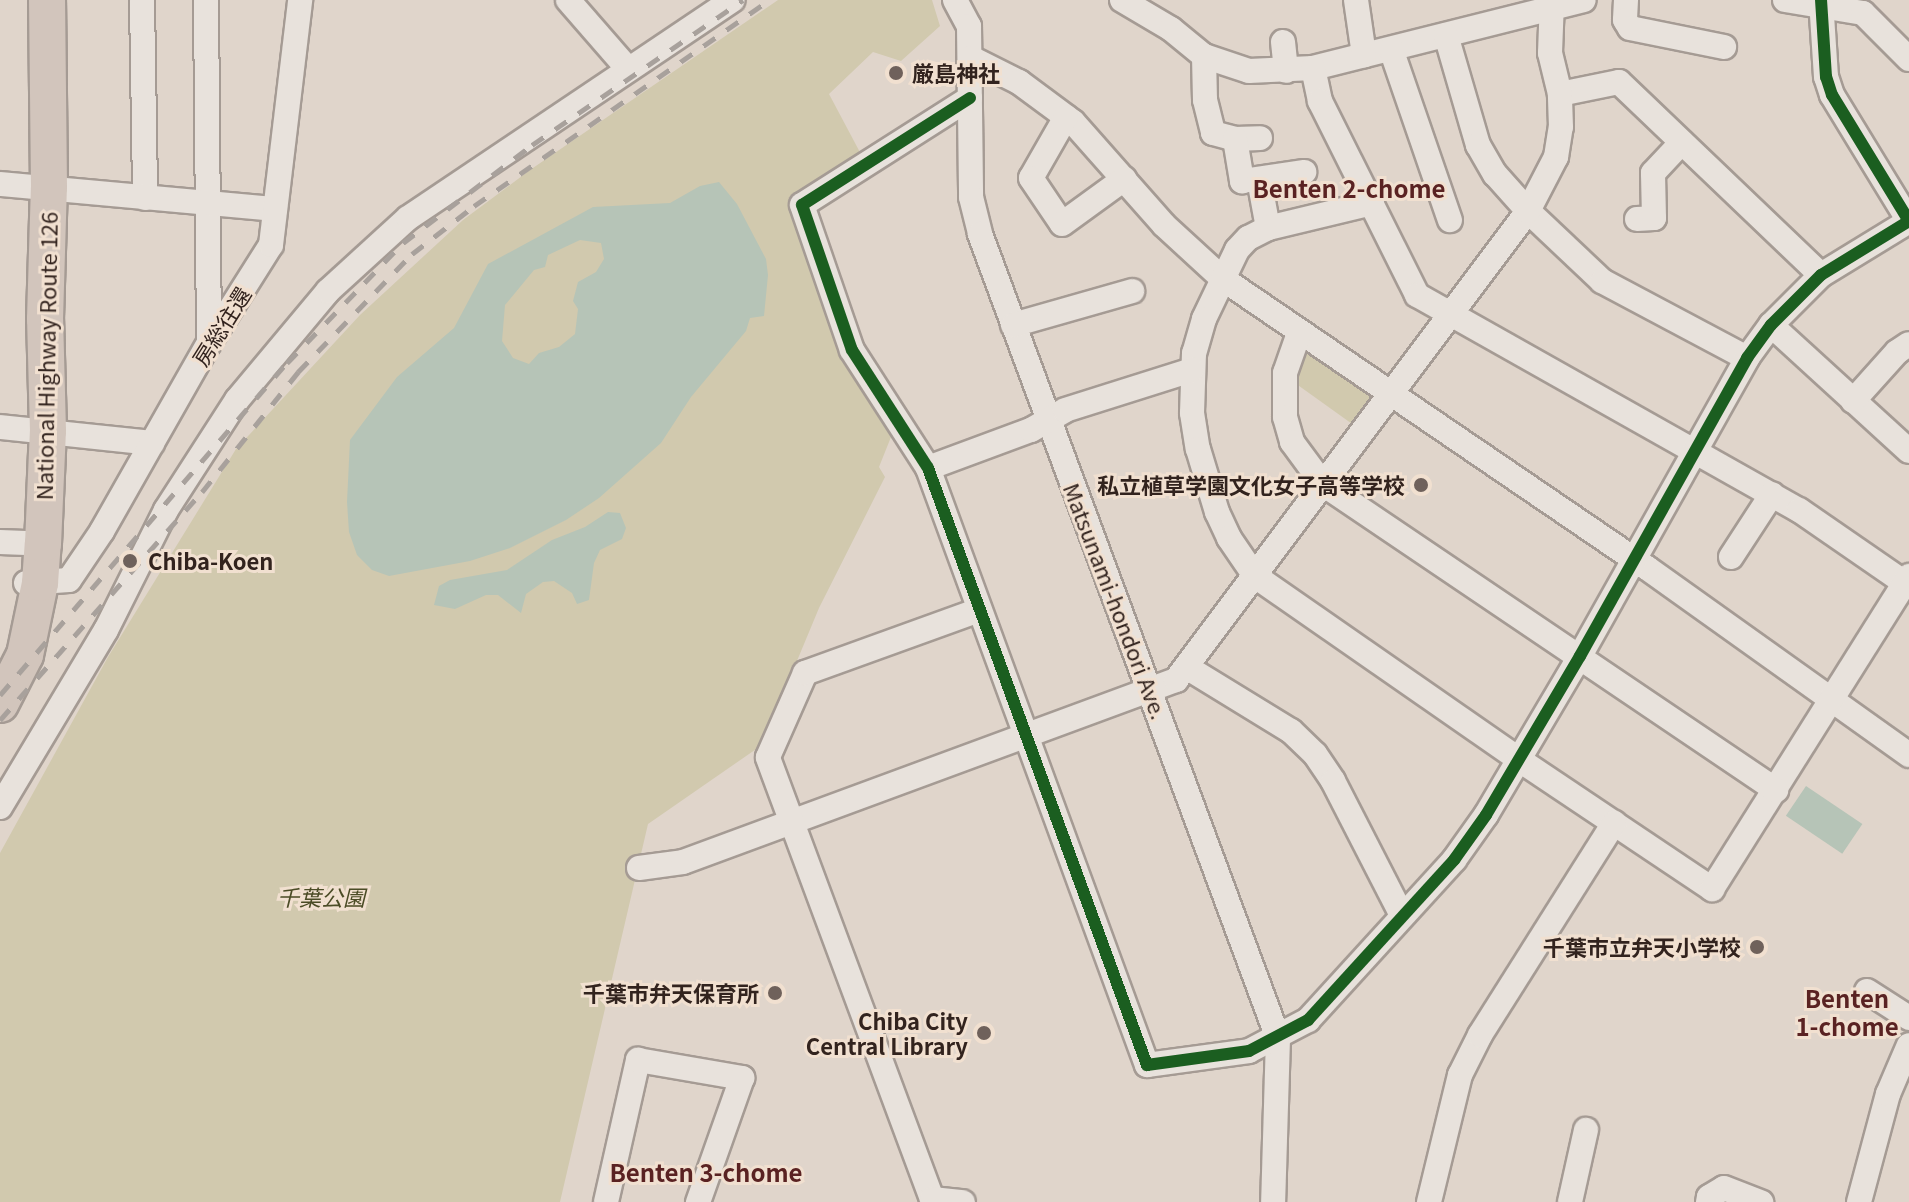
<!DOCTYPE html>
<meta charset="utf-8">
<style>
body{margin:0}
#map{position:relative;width:1909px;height:1202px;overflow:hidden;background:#e0d5cb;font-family:Georgia,"Noto Sans JP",serif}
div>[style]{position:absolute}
.green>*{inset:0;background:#d1c9ae}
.water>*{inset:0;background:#b6c4b7;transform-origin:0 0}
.roads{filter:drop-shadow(2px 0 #a59b94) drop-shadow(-2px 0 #a59b94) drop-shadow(0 2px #a59b94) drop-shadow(0 -2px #a59b94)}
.minor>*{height:24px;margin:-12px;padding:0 12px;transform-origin:12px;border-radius:12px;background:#e8e2dc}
.highway>*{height:36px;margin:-18px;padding:0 18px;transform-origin:18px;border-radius:18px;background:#d2c5bc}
.rail>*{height:5px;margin-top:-2.5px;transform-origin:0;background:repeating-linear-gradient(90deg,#a8a19c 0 14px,transparent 0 28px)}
.cycleway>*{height:12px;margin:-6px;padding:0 6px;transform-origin:6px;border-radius:6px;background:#1b5e20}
.dots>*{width:22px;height:22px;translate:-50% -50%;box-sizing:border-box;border:4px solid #f1e0d0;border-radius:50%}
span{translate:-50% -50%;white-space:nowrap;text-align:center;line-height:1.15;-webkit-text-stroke:6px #f1e0d0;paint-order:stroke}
.poi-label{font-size:22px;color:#32231e;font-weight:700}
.left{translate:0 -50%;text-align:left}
.right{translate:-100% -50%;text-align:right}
.street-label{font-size:22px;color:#32231e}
.park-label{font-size:22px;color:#4b4c26;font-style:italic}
.neighbourhood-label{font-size:24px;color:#5a2222;font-weight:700}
</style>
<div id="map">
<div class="green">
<div style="clip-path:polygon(778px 0,932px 0,940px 26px,901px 61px,873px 52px,829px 94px,863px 158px,797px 205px,849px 364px,891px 437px,879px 467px,885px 477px,819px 608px,762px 745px,648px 824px,560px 1202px,0 1202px,0 853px,108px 657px,236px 449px,360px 315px,463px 220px,530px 170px)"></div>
<div style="clip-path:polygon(1301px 345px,1370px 395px,1372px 400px,1355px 426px,1288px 378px)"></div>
</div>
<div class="water">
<div style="clip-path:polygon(evenodd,719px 182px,737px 204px,766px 259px,768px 275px,764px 316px,750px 318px,746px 331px,691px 397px,661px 443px,599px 498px,566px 520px,510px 548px,470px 561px,389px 576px,372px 570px,357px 555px,349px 532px,347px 502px,350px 440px,397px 377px,454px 328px,488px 264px,593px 207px,670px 203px,700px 186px,719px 182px,580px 240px,601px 243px,604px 259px,596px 272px,578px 282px,573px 301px,578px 309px,575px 334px,559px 347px,539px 353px,529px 364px,513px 358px,502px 341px,505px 305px,534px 270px,545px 267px,548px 255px,580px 240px)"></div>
<div style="clip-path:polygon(608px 512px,620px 513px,626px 528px,622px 539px,600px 550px,594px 563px,589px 600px,577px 604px,572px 593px,554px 581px,543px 582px,526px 594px,521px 613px,498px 595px,486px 595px,455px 609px,434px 605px,439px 586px,450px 580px,507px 570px,552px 540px,585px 527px)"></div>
<div style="left:1806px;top:786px;width:68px;height:36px;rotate:34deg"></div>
</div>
<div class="roads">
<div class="minor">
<div style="left:142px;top:0;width:198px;rotate:89.1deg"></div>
<div style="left:206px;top:0;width:343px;rotate:89.5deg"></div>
<div style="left:568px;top:0;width:91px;rotate:49deg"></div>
<div style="left:955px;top:0;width:30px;rotate:62deg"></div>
<div style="left:969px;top:26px;width:171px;rotate:89.3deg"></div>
<div style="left:971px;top:197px;width:38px;rotate:76deg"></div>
<div style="left:980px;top:234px;width:857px;rotate:69.66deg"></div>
<div style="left:1278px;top:1038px;width:164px;rotate:91.7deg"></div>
<div style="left:1122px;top:0;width:57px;rotate:30.6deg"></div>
<div style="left:1171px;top:29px;width:43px;rotate:39.3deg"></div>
<div style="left:1204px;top:56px;width:47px;rotate:18.4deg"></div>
<div style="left:1249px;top:71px;width:64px;rotate:-2.7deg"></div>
<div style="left:1313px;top:68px;width:279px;rotate:-14.1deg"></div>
<div style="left:1356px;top:0;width:56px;rotate:81.7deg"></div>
<div style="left:1626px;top:0;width:20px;rotate:93deg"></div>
<div style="left:1625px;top:20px;width:9px;rotate:58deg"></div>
<div style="left:1630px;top:28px;width:96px;rotate:11.4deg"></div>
<div style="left:1785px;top:0;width:79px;rotate:9.5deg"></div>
<div style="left:1863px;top:13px;width:65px;rotate:45deg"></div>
<div style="left:1446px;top:35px;width:115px;rotate:73.8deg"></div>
<div style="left:1478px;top:145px;width:34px;rotate:60deg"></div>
<div style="left:1495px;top:174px;width:50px;rotate:48.3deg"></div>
<div style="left:1528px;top:211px;width:102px;rotate:43.4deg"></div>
<div style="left:1602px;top:281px;width:164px;rotate:28deg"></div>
<div style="left:1283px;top:42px;width:29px;rotate:84deg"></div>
<div style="left:1391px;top:49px;width:181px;rotate:71deg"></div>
<div style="left:1204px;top:56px;width:44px;rotate:88.7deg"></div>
<div style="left:1205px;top:100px;width:34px;rotate:76deg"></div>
<div style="left:1213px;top:133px;width:23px;rotate:15deg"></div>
<div style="left:1235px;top:139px;width:25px;rotate:-2deg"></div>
<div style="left:971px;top:58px;width:54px;rotate:26.6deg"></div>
<div style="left:1019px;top:82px;width:67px;rotate:36.5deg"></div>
<div style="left:1073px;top:122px;width:137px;rotate:48.5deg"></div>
<div style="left:1164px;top:225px;width:80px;rotate:42.5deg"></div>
<div style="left:1223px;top:279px;width:513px;rotate:34.28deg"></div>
<div style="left:1647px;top:568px;width:322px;rotate:35.5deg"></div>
<div style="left:1313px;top:68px;width:34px;rotate:78deg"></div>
<div style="left:1320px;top:101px;width:217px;rotate:63.4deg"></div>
<div style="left:1417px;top:295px;width:438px;rotate:29.4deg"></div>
<div style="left:1799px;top:510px;width:134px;rotate:34.6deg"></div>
<div style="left:1560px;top:94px;width:60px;rotate:-11.5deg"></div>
<div style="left:1619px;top:82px;width:279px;rotate:43.7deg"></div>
<div style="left:970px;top:98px;width:199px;rotate:147.5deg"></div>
<div style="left:802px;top:205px;width:153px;rotate:71deg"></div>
<div style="left:852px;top:350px;width:140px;rotate:57.2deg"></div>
<div style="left:928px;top:468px;width:636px;rotate:69.86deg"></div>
<div style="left:1147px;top:1065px;width:103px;rotate:-7.8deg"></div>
<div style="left:1249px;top:1051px;width:67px;rotate:-27.7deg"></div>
<div style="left:1308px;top:1020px;width:217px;rotate:-47.6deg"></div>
<div style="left:1454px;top:860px;width:55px;rotate:-54.6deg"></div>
<div style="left:1486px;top:815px;width:185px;rotate:-59.4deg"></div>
<div style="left:1580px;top:656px;width:342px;rotate:-60.7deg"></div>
<div style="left:1747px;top:358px;width:41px;rotate:-54deg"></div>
<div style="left:1771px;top:325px;width:71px;rotate:-45deg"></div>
<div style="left:1821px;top:275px;width:103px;rotate:-31.5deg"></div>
<div style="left:1909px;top:221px;width:148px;rotate:-121.4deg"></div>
<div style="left:1832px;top:95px;width:19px;rotate:-108deg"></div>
<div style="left:1826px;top:77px;width:77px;rotate:-93.7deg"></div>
<div style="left:1066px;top:117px;width:70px;rotate:119.8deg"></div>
<div style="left:1031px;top:178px;width:55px;rotate:56deg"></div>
<div style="left:1062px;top:224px;width:77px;rotate:-36deg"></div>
<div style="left:1235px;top:139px;width:43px;rotate:80.5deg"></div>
<div style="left:1242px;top:181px;width:63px;rotate:-8.3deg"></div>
<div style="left:1259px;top:179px;width:50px;rotate:79.6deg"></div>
<div style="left:0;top:184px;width:276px;rotate:5.2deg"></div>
<div style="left:1372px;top:203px;width:107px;rotate:166.5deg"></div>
<div style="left:1268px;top:228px;width:22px;rotate:153deg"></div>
<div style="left:1248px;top:238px;width:16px;rotate:133deg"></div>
<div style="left:1237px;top:250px;width:76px;rotate:115.6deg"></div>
<div style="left:1204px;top:319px;width:35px;rotate:106deg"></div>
<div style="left:1194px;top:353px;width:60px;rotate:91.9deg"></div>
<div style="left:1192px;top:413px;width:36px;rotate:81deg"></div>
<div style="left:1198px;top:449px;width:66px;rotate:73.2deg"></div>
<div style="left:1217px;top:512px;width:29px;rotate:65deg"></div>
<div style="left:1229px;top:538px;width:46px;rotate:55.6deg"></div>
<div style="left:1255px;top:576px;width:320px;rotate:34.8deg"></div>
<div style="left:1518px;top:759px;width:234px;rotate:33.8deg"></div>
<div style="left:1712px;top:889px;width:370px;rotate:-57.8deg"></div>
<div style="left:1637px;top:219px;width:17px;rotate:-3deg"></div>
<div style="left:1654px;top:218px;width:45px;rotate:-91.3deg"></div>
<div style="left:1653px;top:173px;width:42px;rotate:-46.9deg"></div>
<div style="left:1013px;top:325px;width:124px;rotate:-15.9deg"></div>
<div style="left:1771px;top:325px;width:187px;rotate:42.4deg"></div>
<div style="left:1299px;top:333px;width:42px;rotate:109.3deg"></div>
<div style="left:1285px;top:373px;width:44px;rotate:90deg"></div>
<div style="left:1285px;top:417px;width:26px;rotate:74deg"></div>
<div style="left:1292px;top:442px;width:52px;rotate:53.6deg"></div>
<div style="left:1323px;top:484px;width:547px;rotate:34.04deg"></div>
<div style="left:1853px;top:401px;width:66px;rotate:-48.1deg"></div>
<div style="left:1897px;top:352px;width:14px;rotate:-34deg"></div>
<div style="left:0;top:427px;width:153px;rotate:6deg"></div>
<div style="left:928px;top:468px;width:110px;rotate:-20.3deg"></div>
<div style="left:1031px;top:430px;width:39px;rotate:-30deg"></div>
<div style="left:1065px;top:410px;width:133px;rotate:-17.5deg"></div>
<div style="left:0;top:542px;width:26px;rotate:2deg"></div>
<div style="left:1731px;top:557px;width:75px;rotate:-56.9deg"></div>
<div style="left:26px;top:583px;width:43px;rotate:-4deg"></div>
<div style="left:69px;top:580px;width:59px;rotate:-56deg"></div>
<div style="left:102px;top:531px;width:216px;rotate:-60.4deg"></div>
<div style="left:209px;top:343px;width:116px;rotate:-57.7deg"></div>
<div style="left:271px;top:245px;width:247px;rotate:-83.2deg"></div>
<div style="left:1188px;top:668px;width:121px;rotate:31.5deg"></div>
<div style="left:1291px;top:731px;width:33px;rotate:44deg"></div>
<div style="left:1315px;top:754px;width:32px;rotate:56deg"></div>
<div style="left:1333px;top:781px;width:151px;rotate:62.8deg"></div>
<div style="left:0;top:807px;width:206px;rotate:-59.1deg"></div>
<div style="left:106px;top:630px;width:134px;rotate:-63.4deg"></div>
<div style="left:166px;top:510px;width:131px;rotate:-57.2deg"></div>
<div style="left:237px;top:400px;width:142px;rotate:-50.1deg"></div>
<div style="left:328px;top:291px;width:108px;rotate:-42.4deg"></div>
<div style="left:408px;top:218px;width:391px;rotate:-33.9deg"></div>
<div style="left:639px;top:868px;width:44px;rotate:-7.8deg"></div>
<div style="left:683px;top:862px;width:526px;rotate:-20.26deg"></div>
<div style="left:1176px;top:680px;width:586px;rotate:-53.11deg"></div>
<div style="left:1528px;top:211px;width:61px;rotate:-62.6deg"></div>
<div style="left:1556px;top:157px;width:30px;rotate:-81deg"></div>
<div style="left:1561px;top:127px;width:33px;rotate:-92deg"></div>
<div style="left:1560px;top:94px;width:42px;rotate:-103.7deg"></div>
<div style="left:1550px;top:53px;width:53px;rotate:-87.8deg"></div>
<div style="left:1867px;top:991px;width:50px;rotate:32.7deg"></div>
<div style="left:932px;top:1199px;width:471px;rotate:-110.4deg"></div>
<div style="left:768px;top:757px;width:92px;rotate:-66.2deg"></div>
<div style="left:805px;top:673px;width:185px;rotate:-19.9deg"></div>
<div style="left:932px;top:1199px;width:31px;rotate:6deg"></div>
<div style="left:606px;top:1202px;width:146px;rotate:-77.3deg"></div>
<div style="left:638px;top:1060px;width:106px;rotate:9.8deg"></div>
<div style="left:742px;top:1078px;width:132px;rotate:109.5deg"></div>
<div style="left:1429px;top:1202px;width:131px;rotate:-76.3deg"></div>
<div style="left:1460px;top:1075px;width:45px;rotate:-63.4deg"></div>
<div style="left:1480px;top:1035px;width:251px;rotate:-57.7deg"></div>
<div style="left:1570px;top:1202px;width:74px;rotate:-77.5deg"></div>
<div style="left:1708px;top:1202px;width:5px;rotate:-79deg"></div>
<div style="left:1709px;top:1197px;width:17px;rotate:-31deg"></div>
<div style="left:1724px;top:1188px;width:40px;rotate:21deg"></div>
<div style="left:1859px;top:1202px;width:112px;rotate:-75deg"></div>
<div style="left:1888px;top:1094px;width:53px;rotate:-66.8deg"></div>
</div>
<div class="highway">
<div style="left:0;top:704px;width:55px;rotate:-63deg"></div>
<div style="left:25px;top:655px;width:74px;rotate:-78.2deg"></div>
<div style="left:40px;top:583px;width:39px;rotate:-86deg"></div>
<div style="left:43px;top:544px;width:113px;rotate:-87.5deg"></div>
<div style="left:48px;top:431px;width:112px;rotate:-91.5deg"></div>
<div style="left:45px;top:319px;width:131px;rotate:-88.3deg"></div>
<div style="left:49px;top:188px;width:188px;rotate:-90.6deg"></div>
</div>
</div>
<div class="rail">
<div style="left:0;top:695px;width:439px;rotate:-49.2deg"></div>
<div style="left:287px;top:363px;width:167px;rotate:-46deg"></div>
<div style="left:403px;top:243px;width:162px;rotate:-37.2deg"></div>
<div style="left:532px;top:145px;width:256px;rotate:-34.5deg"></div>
<div style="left:0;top:720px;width:305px;rotate:-48.5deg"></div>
<div style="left:202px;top:492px;width:154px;rotate:-51.3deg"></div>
<div style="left:298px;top:372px;width:164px;rotate:-46deg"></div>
<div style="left:412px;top:254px;width:78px;rotate:-37.7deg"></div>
<div style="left:474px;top:206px;width:360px;rotate:-34.9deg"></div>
</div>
<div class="cycleway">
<div style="left:970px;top:98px;width:199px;rotate:147.5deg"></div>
<div style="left:802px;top:205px;width:153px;rotate:71deg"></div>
<div style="left:852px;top:350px;width:140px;rotate:57.2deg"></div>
<div style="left:928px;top:468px;width:636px;rotate:69.86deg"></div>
<div style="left:1147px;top:1065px;width:103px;rotate:-7.8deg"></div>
<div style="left:1249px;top:1051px;width:67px;rotate:-27.7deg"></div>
<div style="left:1308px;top:1020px;width:217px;rotate:-47.6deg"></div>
<div style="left:1454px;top:860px;width:55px;rotate:-54.6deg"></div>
<div style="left:1486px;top:815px;width:185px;rotate:-59.4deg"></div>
<div style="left:1580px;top:656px;width:342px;rotate:-60.7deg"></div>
<div style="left:1747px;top:358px;width:41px;rotate:-54deg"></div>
<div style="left:1771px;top:325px;width:71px;rotate:-45deg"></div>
<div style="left:1821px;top:275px;width:103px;rotate:-31.5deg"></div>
<div style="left:1909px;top:221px;width:148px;rotate:-121.4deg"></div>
<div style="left:1832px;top:95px;width:19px;rotate:-108deg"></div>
<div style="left:1826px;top:77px;width:77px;rotate:-93.7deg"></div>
</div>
<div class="dots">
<div style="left:896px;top:73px;background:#6f615b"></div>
<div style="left:1421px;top:485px;background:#6f615b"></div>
<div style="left:130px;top:561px;background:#6f615b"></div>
<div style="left:1757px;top:947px;background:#6f615b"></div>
<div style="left:775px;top:993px;background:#6f615b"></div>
<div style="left:984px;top:1033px;background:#6f615b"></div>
</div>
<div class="poi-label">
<span class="left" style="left:912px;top:73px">厳島神社</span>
<span class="right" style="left:1405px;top:485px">私立植草学園文化女子高等学校</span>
<span class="left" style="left:148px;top:561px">Chiba-Koen</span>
<span class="right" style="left:1741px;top:947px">千葉市立弁天小学校</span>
<span class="right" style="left:759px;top:993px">千葉市弁天保育所</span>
<span class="right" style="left:968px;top:1033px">Chiba City<br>Central Library</span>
</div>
<div class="street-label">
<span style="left:221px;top:326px;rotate:-58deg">房総往還</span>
<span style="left:46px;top:356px;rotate:-89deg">National Highway Route 126</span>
<span style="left:1116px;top:601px;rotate:69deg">Matsunami-hondori Ave.</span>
</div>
<div class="park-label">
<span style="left:321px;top:897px">千葉公園</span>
</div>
<div class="neighbourhood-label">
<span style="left:1349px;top:188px">Benten 2-chome</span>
<span style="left:1847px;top:1012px">Benten<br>1-chome</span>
<span style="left:706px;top:1172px">Benten 3-chome</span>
</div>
</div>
